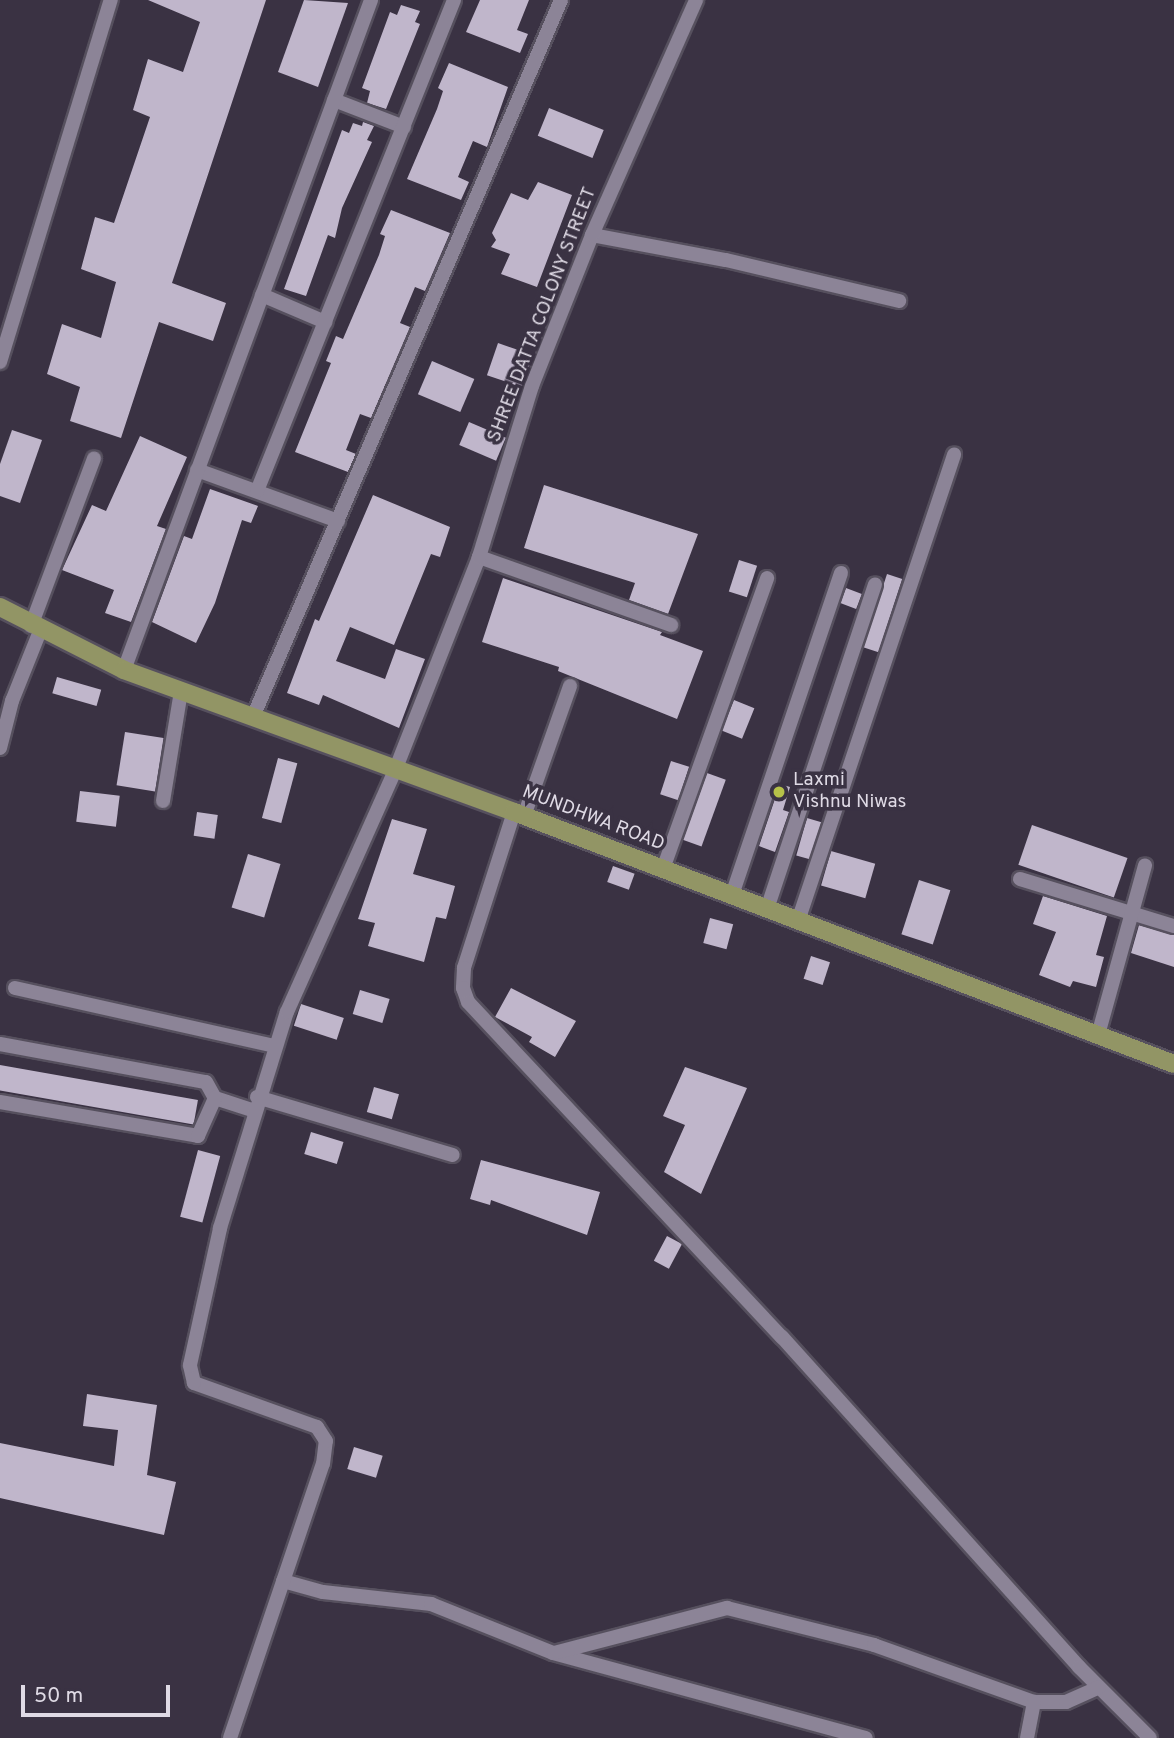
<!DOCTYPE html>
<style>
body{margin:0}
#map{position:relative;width:1174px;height:1738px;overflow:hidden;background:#3a3243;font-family:Overpass,sans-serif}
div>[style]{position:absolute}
.building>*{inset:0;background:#c0b6cb;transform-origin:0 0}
.roads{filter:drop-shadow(2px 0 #56505e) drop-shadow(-2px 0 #56505e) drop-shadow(0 2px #56505e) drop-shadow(0 -2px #56505e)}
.minor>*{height:14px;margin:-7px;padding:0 7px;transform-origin:7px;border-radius:7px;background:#8c8497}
.tertiary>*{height:14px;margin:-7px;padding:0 7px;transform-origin:7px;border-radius:7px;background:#8c8497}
.primary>*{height:18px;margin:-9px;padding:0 9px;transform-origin:9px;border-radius:9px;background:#929565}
.dots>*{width:19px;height:19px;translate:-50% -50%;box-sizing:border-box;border:4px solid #3a3243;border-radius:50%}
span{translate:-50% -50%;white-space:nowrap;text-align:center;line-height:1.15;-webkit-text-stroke:7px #3a3243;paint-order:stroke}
.street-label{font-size:19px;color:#dfdae5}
.poi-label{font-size:19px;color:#dfdae5}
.left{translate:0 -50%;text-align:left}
.scale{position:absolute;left:21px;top:1685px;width:149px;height:32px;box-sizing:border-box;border:4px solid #dfdae5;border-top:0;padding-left:9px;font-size:21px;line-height:24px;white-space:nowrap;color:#dfdae5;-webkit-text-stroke:5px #3a3243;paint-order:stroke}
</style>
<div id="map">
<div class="building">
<div style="clip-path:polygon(148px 0,266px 0,172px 283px,226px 303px,213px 341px,159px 322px,121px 438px,70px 421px,80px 387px,47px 374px,62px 324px,101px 338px,116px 282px,81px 269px,95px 217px,114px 223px,150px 117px,133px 110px,148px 59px,183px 72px,200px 22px)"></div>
<div style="clip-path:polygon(304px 0,348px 3px,318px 87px,278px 72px)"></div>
<div style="clip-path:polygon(480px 0,529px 0,517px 30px,528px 34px,520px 53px,466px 32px)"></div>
<div style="clip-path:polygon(401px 5px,420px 11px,415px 22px,420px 24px,386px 109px,383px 108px,367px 103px,370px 91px,362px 88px,390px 12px,397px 15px)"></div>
<div style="clip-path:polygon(449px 63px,508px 87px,487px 147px,473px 141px,458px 177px,469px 182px,461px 200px,407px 179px,437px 109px,443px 91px,438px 88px)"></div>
<div style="left:549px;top:108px;width:59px;height:30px;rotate:22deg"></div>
<div style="clip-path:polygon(363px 122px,374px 126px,367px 140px,372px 142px,342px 208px,335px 238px,328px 235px,306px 296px,284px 289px,342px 130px,349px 133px,353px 123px,362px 126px)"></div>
<div style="clip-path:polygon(538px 182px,572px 195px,537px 287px,501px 274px,510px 254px,491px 247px,496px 240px,492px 233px,511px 193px,528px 200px)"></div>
<div style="clip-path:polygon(391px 210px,450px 233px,425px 291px,415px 287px,400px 323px,410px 327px,371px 418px,360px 414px,346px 450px,356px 454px,348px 472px,295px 452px,331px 363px,326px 361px,336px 336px,343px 339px,379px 255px,385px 236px,380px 234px)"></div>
<div style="left:498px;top:343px;width:37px;height:34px;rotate:19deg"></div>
<div style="left:432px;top:361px;width:46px;height:36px;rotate:23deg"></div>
<div style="left:469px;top:422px;width:40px;height:25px;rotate:23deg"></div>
<div style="clip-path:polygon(12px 430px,42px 440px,20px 503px,0 496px,0 464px)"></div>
<div style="clip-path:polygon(140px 436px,187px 457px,157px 526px,166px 529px,131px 622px,105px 613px,114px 590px,62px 570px,92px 505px,106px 511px)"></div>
<div style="clip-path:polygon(544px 485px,698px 534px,668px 614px,629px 600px,635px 583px,524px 548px)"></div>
<div style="clip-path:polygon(210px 489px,258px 506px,251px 523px,242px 520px,215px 603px,196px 643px,152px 622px,184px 536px,192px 539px)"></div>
<div style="clip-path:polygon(373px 495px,450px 527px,440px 557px,431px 554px,394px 645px,350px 627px,336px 661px,385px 679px,396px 649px,425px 659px,399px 728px,323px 695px,319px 705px,287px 693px,315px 619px,319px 621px)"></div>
<div style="left:739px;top:560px;width:19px;height:33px;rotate:18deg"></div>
<div style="left:887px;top:574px;width:16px;height:77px;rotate:18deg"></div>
<div style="clip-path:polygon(503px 578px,662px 632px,660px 635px,703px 651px,677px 719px,558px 671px,559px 667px,482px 642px)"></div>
<div style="left:846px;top:588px;width:17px;height:16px;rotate:21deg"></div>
<div style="left:57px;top:677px;width:46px;height:17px;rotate:16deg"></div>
<div style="left:734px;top:700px;width:22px;height:33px;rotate:22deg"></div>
<div style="left:125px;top:732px;width:39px;height:54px;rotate:9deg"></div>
<div style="left:278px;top:758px;width:20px;height:62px;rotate:15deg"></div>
<div style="left:671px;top:761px;width:19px;height:35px;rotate:18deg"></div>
<div style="left:707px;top:773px;width:20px;height:71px;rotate:20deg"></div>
<div style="clip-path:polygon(780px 784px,790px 787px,783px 810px,789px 812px,775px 852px,759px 846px)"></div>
<div style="left:80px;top:791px;width:40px;height:31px;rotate:7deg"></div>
<div style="left:197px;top:812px;width:21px;height:24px;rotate:8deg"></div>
<div style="left:807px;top:818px;width:15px;height:39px;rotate:16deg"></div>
<div style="clip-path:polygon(392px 819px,427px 829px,413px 874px,455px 886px,446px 919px,436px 917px,424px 962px,368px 946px,375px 923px,358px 919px)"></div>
<div style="left:1032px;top:825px;width:101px;height:42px;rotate:19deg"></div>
<div style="left:831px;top:851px;width:46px;height:36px;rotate:16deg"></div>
<div style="left:248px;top:854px;width:34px;height:56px;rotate:17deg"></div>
<div style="left:613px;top:866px;width:23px;height:17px;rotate:20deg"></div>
<div style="left:919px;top:880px;width:33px;height:57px;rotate:18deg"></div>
<div style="clip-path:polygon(1043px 896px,1107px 916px,1096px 955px,1104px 957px,1096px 987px,1073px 981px,1070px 987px,1039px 975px,1056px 932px,1033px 924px)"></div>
<div style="left:710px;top:918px;width:24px;height:26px;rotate:15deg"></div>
<div style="clip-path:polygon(1139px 925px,1174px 935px,1174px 967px,1131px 953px)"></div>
<div style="left:811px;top:956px;width:20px;height:24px;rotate:18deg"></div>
<div style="clip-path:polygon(511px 988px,576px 1021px,555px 1057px,529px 1042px,532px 1037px,495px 1017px)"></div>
<div style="left:360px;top:990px;width:31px;height:25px;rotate:17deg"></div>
<div style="left:301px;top:1004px;width:45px;height:23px;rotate:18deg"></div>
<div style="left:0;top:1065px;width:201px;height:25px;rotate:10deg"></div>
<div style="clip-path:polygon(685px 1067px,747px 1088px,701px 1194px,664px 1172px,685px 1125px,663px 1116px)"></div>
<div style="left:374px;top:1087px;width:26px;height:26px;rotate:16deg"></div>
<div style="left:311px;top:1132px;width:34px;height:23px;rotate:17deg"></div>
<div style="left:198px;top:1150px;width:23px;height:69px;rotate:15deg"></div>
<div style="clip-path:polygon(481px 1160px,600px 1192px,587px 1235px,491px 1200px,490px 1205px,470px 1199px)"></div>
<div style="left:667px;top:1236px;width:17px;height:28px;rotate:28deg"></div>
<div style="clip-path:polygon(87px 1394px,157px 1405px,147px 1475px,176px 1482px,164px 1535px,0 1498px,0 1443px,114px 1466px,118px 1430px,83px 1426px)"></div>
<div style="left:354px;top:1447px;width:30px;height:23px;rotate:17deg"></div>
</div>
<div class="roads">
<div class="minor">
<div style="left:334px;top:100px;width:75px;rotate:21.1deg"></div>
<div style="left:592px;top:235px;width:136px;rotate:10.6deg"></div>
<div style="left:726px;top:260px;width:178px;rotate:13.3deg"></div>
<div style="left:262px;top:295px;width:69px;rotate:23.2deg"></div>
<div style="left:0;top:362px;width:379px;rotate:-73deg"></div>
<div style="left:197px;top:470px;width:150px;rotate:19.9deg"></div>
<div style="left:257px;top:491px;width:529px;rotate:-68.14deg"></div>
<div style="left:479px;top:557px;width:204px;rotate:19.5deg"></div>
<div style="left:31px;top:626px;width:179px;rotate:-69.4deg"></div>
<div style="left:124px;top:670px;width:714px;rotate:-69.76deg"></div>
<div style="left:253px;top:717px;width:780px;rotate:-66.75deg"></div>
<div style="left:0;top:748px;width:49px;rotate:-75.7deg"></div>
<div style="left:12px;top:701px;width:75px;rotate:-68.2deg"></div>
<div style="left:163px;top:801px;width:111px;rotate:-80.7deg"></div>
<div style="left:514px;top:812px;width:164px;rotate:107.8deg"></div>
<div style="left:464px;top:968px;width:20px;rotate:93deg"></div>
<div style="left:463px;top:988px;width:15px;rotate:70deg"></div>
<div style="left:468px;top:1002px;width:459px;rotate:46.9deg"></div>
<div style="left:782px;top:1337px;width:444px;rotate:48deg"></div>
<div style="left:1079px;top:1667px;width:100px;rotate:45deg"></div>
<div style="left:524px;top:816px;width:138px;rotate:-70.5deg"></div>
<div style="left:663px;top:869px;width:309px;rotate:-70.3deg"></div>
<div style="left:1020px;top:879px;width:161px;rotate:17deg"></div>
<div style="left:732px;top:895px;width:340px;rotate:-71.3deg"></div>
<div style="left:767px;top:909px;width:342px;rotate:-71.6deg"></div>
<div style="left:798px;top:921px;width:492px;rotate:-71.5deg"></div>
<div style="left:15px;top:988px;width:266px;rotate:12.6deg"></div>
<div style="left:1098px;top:1035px;width:176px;rotate:-74.5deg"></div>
<div style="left:0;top:1044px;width:209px;rotate:10.5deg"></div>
<div style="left:206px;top:1082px;width:18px;rotate:61deg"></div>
<div style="left:215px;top:1098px;width:40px;rotate:18deg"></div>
<div style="left:257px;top:1097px;width:204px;rotate:16.5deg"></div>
<div style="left:0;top:1102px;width:201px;rotate:9.7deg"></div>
<div style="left:198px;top:1136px;width:42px;rotate:-65.9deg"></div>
<div style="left:283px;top:1581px;width:41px;rotate:15.4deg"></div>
<div style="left:323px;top:1592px;width:109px;rotate:6.3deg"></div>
<div style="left:431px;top:1604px;width:131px;rotate:21.9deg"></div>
<div style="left:553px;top:1653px;width:324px;rotate:15.2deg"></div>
<div style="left:554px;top:1653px;width:179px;rotate:-14.6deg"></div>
<div style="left:727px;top:1608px;width:152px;rotate:14.1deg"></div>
<div style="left:874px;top:1645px;width:170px;rotate:19.6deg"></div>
<div style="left:1034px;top:1702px;width:32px"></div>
<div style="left:1066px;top:1702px;width:36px;rotate:-24deg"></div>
<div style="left:1027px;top:1738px;width:37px;rotate:-79deg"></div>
</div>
<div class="tertiary">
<div style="left:230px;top:1738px;width:289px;rotate:-71.3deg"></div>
<div style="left:323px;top:1464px;width:23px;rotate:-83deg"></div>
<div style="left:326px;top:1441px;width:17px;rotate:-123deg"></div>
<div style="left:317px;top:1427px;width:131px;rotate:-160.3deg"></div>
<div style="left:194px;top:1383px;width:18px;rotate:-103deg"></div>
<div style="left:190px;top:1365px;width:140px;rotate:-77.6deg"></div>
<div style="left:220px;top:1228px;width:226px;rotate:-72.8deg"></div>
<div style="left:287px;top:1012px;width:267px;rotate:-65.9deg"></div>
<div style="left:396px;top:768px;width:227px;rotate:-68.5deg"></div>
<div style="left:479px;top:557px;width:179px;rotate:-72.8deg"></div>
<div style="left:532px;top:386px;width:162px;rotate:-68.3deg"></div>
<div style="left:592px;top:235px;width:257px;rotate:-66.1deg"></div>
</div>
<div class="primary">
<div style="left:0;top:607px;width:139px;rotate:26.9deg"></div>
<div style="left:124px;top:670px;width:415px;rotate:20deg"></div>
<div style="left:514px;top:812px;width:706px;rotate:20.9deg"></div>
</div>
</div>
<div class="dots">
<div style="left:779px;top:792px;background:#b6c149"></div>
</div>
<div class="street-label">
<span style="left:543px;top:315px;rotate:-69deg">SHREE DATTA COLONY STREET</span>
<span style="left:593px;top:819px;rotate:21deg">MUNDHWA ROAD</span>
</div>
<div class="poi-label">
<span class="left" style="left:793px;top:792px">Laxmi<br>Vishnu Niwas</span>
</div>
<div class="scale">50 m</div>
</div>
